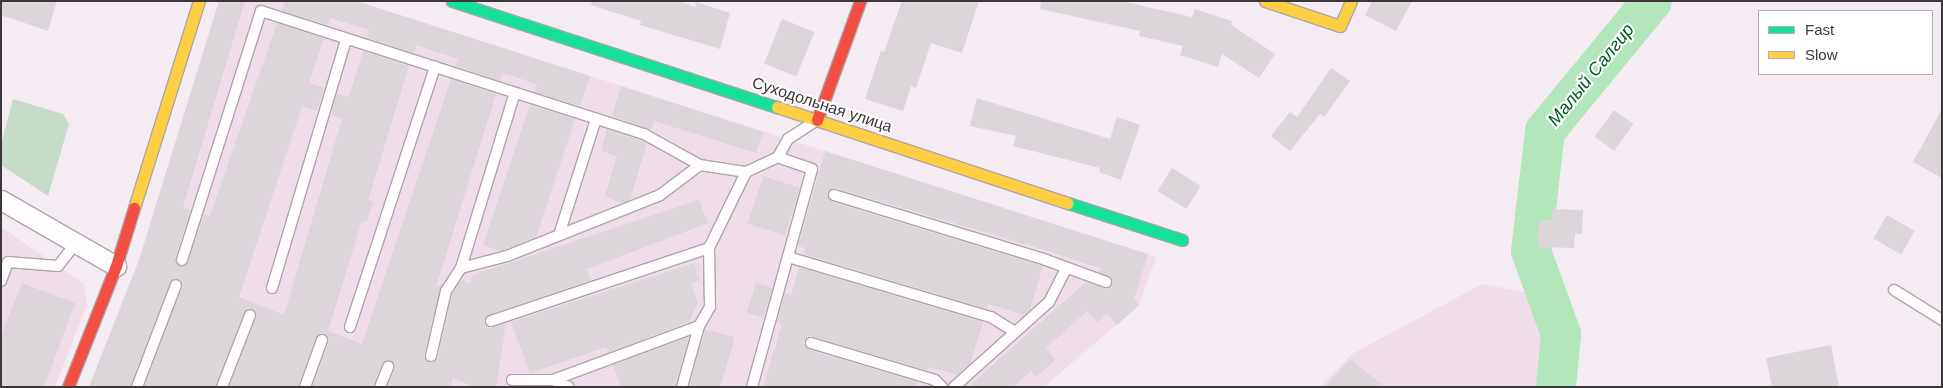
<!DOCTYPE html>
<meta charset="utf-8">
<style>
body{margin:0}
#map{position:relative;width:1943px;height:388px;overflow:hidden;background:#f5ecf3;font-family:Arial,sans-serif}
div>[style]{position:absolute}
.built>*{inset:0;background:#efddea}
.green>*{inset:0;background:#c6dcc9}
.river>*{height:40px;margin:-20px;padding:0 20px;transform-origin:20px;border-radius:20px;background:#b4e6bb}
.building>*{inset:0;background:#dcd5da;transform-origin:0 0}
.roads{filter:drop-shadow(1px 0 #aca6ab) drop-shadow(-1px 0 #aca6ab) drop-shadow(0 1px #aca6ab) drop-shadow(0 -1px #aca6ab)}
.lane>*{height:10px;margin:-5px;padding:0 5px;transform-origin:5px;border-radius:5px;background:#fefcfd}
.street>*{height:19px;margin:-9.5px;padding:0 9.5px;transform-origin:9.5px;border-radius:9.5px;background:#fefcfd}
.fast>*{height:11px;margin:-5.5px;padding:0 5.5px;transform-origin:5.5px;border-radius:5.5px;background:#16e098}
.slow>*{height:11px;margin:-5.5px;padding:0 5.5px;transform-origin:5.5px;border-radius:5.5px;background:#ffcf43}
.jam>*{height:11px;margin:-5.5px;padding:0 5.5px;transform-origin:5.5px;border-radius:5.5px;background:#f24e42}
span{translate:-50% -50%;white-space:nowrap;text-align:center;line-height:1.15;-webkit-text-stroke:4px #fff;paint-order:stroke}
.street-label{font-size:16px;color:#3d363b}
.water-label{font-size:18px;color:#005b22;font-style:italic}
.frame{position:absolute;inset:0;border:2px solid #3d363b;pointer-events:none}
.legend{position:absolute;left:1758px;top:10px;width:175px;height:65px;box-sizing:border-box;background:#fff;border:1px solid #b1afb1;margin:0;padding:6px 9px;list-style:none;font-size:15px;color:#3d363b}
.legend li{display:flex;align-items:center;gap:10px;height:25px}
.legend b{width:25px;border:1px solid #b1afb1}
</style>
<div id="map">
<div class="built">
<div style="clip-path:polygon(219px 1px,356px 1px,1156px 257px,1139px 305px,1044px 387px,89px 387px,139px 260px)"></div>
<div style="clip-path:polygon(1px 227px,84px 284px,87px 305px,55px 387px,1px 387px)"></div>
<div style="clip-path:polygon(1482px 284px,1524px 292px,1555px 337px,1537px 387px,1320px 387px,1352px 354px)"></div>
</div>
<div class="green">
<div style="clip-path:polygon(13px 99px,63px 114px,69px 124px,48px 196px,1px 165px,1px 145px)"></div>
</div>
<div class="river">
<div style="left:1556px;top:387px;width:53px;rotate:-84.6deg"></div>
<div style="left:1561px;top:334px;width:88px;rotate:-109.9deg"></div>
<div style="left:1531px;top:251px;width:121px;rotate:-83.3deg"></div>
<div style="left:1545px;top:131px;width:168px;rotate:-50.5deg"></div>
</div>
<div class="building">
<div style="clip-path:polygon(1px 1px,57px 1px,48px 31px,1px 15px)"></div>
<div style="clip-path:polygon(219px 1px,245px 1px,183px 207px,191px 210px,175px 258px,179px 266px,188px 263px,204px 214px,210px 216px,277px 23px,324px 38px,309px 83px,324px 88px,317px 111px,302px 106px,239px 297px,284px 315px,342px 119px,331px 115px,337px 93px,349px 97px,363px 51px,409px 66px,368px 200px,373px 202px,367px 222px,362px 221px,328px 331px,362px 344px,451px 79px,496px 94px,436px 287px,442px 285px,424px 354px,427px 361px,433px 362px,438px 358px,452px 294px,461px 280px,470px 283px,473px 275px,699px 200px,708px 223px,587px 269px,591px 280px,486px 316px,484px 323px,489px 328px,506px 323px,496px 387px,475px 387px,453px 378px,450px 387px,388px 387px,395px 367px,388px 360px,382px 364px,373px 387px,312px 387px,329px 342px,327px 335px,321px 333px,316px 338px,298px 387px,229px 387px,256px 317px,256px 311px,249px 308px,244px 313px,215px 387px,144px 387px,182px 287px,182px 281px,175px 278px,170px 283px,130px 387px,89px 387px,139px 260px)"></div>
<div style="clip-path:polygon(285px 1px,356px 1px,590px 76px,580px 106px,534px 92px,537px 84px,503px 73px,500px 81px,456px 66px,458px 59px,416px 45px,413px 53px,367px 38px,369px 30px,330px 18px,328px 25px,282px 11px)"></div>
<div style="clip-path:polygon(592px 1px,678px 1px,695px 7px,696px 2px,730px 13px,720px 49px,640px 25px,641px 21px,591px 5px)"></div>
<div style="clip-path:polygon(902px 1px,979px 1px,962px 53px,931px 43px,916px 88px,911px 86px,903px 111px,865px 99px,881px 51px,884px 52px)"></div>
<div style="clip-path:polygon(1041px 1px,1121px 1px,1192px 17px,1195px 9px,1232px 21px,1231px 25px,1275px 54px,1259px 78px,1222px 54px,1218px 67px,1180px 55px,1183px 46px,1139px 36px,1140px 31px,1040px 9px)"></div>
<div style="clip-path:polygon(1372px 1px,1412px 1px,1396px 31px,1365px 15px)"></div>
<div style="left:782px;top:19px;width:35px;height:48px;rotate:22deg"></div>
<div style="clip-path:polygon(1331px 68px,1350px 81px,1324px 117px,1320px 114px,1290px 151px,1271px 136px,1290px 112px,1297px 117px)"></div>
<div style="clip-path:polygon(621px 86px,763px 132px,756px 153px,654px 121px,651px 130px,612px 116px)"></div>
<div style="clip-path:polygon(977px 98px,1110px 139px,1117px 117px,1140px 125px,1121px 180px,1099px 172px,1100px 168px,1013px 146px,1016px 136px,970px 126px)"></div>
<div style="clip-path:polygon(530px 105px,575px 119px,536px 237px,500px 251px,483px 245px)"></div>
<div style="clip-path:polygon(1942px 109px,1942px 178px,1913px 162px)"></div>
<div style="left:1614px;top:110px;width:24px;height:33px;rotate:36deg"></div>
<div style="clip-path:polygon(607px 129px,647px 143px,630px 200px,621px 203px,605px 196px,617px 156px,601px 151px)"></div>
<div style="clip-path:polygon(825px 151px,1148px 254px,1134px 299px,1139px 305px,1117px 325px,1107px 313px,1097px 322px,1087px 311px,1046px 348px,1055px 360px,1036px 377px,1031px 371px,1013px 387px,968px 387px,1086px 282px,1107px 289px,1112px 285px,1112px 278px,1098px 272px,1102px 269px,1048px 251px,836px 188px,827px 193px,832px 202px,1043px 266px,1030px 310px,1024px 315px,988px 304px,987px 309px,803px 254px,805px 248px,798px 246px)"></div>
<div style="left:1172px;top:168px;width:34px;height:27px;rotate:32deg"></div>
<div style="left:763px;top:176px;width:39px;height:50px;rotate:18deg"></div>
<div style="clip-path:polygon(1553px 209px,1583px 210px,1582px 234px,1575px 234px,1574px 248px,1538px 247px,1539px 220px,1552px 220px)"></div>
<div style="left:1887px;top:215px;width:32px;height:27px;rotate:30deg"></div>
<div style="clip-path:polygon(694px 263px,700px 280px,691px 284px,698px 303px,689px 322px,608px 352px,606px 347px,530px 373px,511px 322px)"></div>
<div style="clip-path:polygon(799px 267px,983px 322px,970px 364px,957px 375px,929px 367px,926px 370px,810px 336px,804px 342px,809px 350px,918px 382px,914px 387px,763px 387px,782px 324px,777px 322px,785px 293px,791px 295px)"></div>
<div style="clip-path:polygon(22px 283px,75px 303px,44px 387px,1px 387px,1px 336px)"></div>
<div style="left:756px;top:283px;width:17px;height:31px;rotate:17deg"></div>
<div style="clip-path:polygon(705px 329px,735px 337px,720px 387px,689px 387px)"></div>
<div style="clip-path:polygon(689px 337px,675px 387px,621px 387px,613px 365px)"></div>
<div style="clip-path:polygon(1831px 345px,1839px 387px,1772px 387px,1766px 358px)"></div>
<div style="clip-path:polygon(1350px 359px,1385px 387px,1325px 387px)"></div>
</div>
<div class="roads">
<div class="lane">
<div style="left:834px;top:195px;width:222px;rotate:17deg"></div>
<div style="left:1046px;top:260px;width:64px;rotate:20.1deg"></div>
<div style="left:559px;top:235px;width:122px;rotate:-72.3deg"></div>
<div style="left:788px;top:257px;width:212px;rotate:16.5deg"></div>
<div style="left:991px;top:317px;width:28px;rotate:32deg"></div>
<div style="left:182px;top:260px;width:261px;rotate:-72.4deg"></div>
<div style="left:261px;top:11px;width:402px;rotate:17.8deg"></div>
<div style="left:644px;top:134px;width:64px;rotate:29deg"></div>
<div style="left:700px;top:165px;width:47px;rotate:8.7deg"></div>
<div style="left:746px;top:172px;width:35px;rotate:-25deg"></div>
<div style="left:778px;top:157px;width:21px;rotate:-61deg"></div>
<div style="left:788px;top:139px;width:31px;rotate:-33deg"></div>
<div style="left:461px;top:268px;width:48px;rotate:-14.6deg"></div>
<div style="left:507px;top:256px;width:165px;rotate:-21.7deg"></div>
<div style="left:660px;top:195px;width:50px;rotate:-36.9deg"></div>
<div style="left:1px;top:281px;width:20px;rotate:-70deg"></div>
<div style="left:8px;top:262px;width:50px;rotate:4.6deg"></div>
<div style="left:58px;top:266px;width:29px;rotate:-52deg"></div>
<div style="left:272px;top:288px;width:260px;rotate:-73.4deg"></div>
<div style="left:1894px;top:290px;width:57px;rotate:32deg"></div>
<div style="left:491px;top:321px;width:230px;rotate:-18.5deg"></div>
<div style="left:350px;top:327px;width:274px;rotate:-71.9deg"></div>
<div style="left:811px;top:343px;width:129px;rotate:16.6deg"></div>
<div style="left:935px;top:380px;width:10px;rotate:45deg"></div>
<div style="left:431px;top:356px;width:67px;rotate:-77deg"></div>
<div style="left:446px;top:291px;width:27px;rotate:-57deg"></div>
<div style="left:461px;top:268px;width:183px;rotate:-72.9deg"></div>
<div style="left:512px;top:380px;width:41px"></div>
<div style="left:553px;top:380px;width:17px;rotate:24deg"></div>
<div style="left:553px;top:380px;width:156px;rotate:-20.3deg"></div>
<div style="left:137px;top:387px;width:109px;rotate:-69.1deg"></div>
<div style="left:222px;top:387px;width:77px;rotate:-68.7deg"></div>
<div style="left:305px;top:387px;width:50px;rotate:-70.1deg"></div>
<div style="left:380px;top:387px;width:22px;rotate:-68deg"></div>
<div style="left:682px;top:387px;width:63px;rotate:-74.4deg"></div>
<div style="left:699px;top:326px;width:22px;rotate:-60deg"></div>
<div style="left:710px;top:307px;width:59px;rotate:-91deg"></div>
<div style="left:709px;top:248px;width:85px;rotate:-64deg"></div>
<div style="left:752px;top:387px;width:226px;rotate:-74.6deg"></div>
<div style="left:812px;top:169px;width:36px;rotate:-161deg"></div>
<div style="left:954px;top:387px;width:127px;rotate:-41.8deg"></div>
<div style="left:1049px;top:302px;width:38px;rotate:-63deg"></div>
</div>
<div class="street">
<div style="left:1px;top:200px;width:133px;rotate:29.9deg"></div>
</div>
<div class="fast">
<div style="left:452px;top:1px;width:342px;rotate:18.1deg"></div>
<div style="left:1068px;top:203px;width:120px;rotate:18deg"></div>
</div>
<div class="slow">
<div style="left:1265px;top:1px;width:79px;rotate:18.4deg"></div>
<div style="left:1340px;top:26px;width:27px;rotate:-66deg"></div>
<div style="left:777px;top:107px;width:306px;rotate:18.3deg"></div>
<div style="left:134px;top:208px;width:217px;rotate:-72.6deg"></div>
</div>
<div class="jam">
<div style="left:817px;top:120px;width:127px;rotate:-70.1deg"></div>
<div style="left:68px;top:387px;width:130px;rotate:-68.4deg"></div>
<div style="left:116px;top:266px;width:61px;rotate:-72.8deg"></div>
</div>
</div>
<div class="street-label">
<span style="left:822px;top:105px;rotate:18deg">Суходольная улица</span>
</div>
<div class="water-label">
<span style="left:1591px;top:75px;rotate:-51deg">Малый Салгир</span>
</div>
<div class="frame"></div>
<ul class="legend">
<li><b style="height:6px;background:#16e098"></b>Fast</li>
<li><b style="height:6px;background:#ffcf43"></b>Slow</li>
</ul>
</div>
